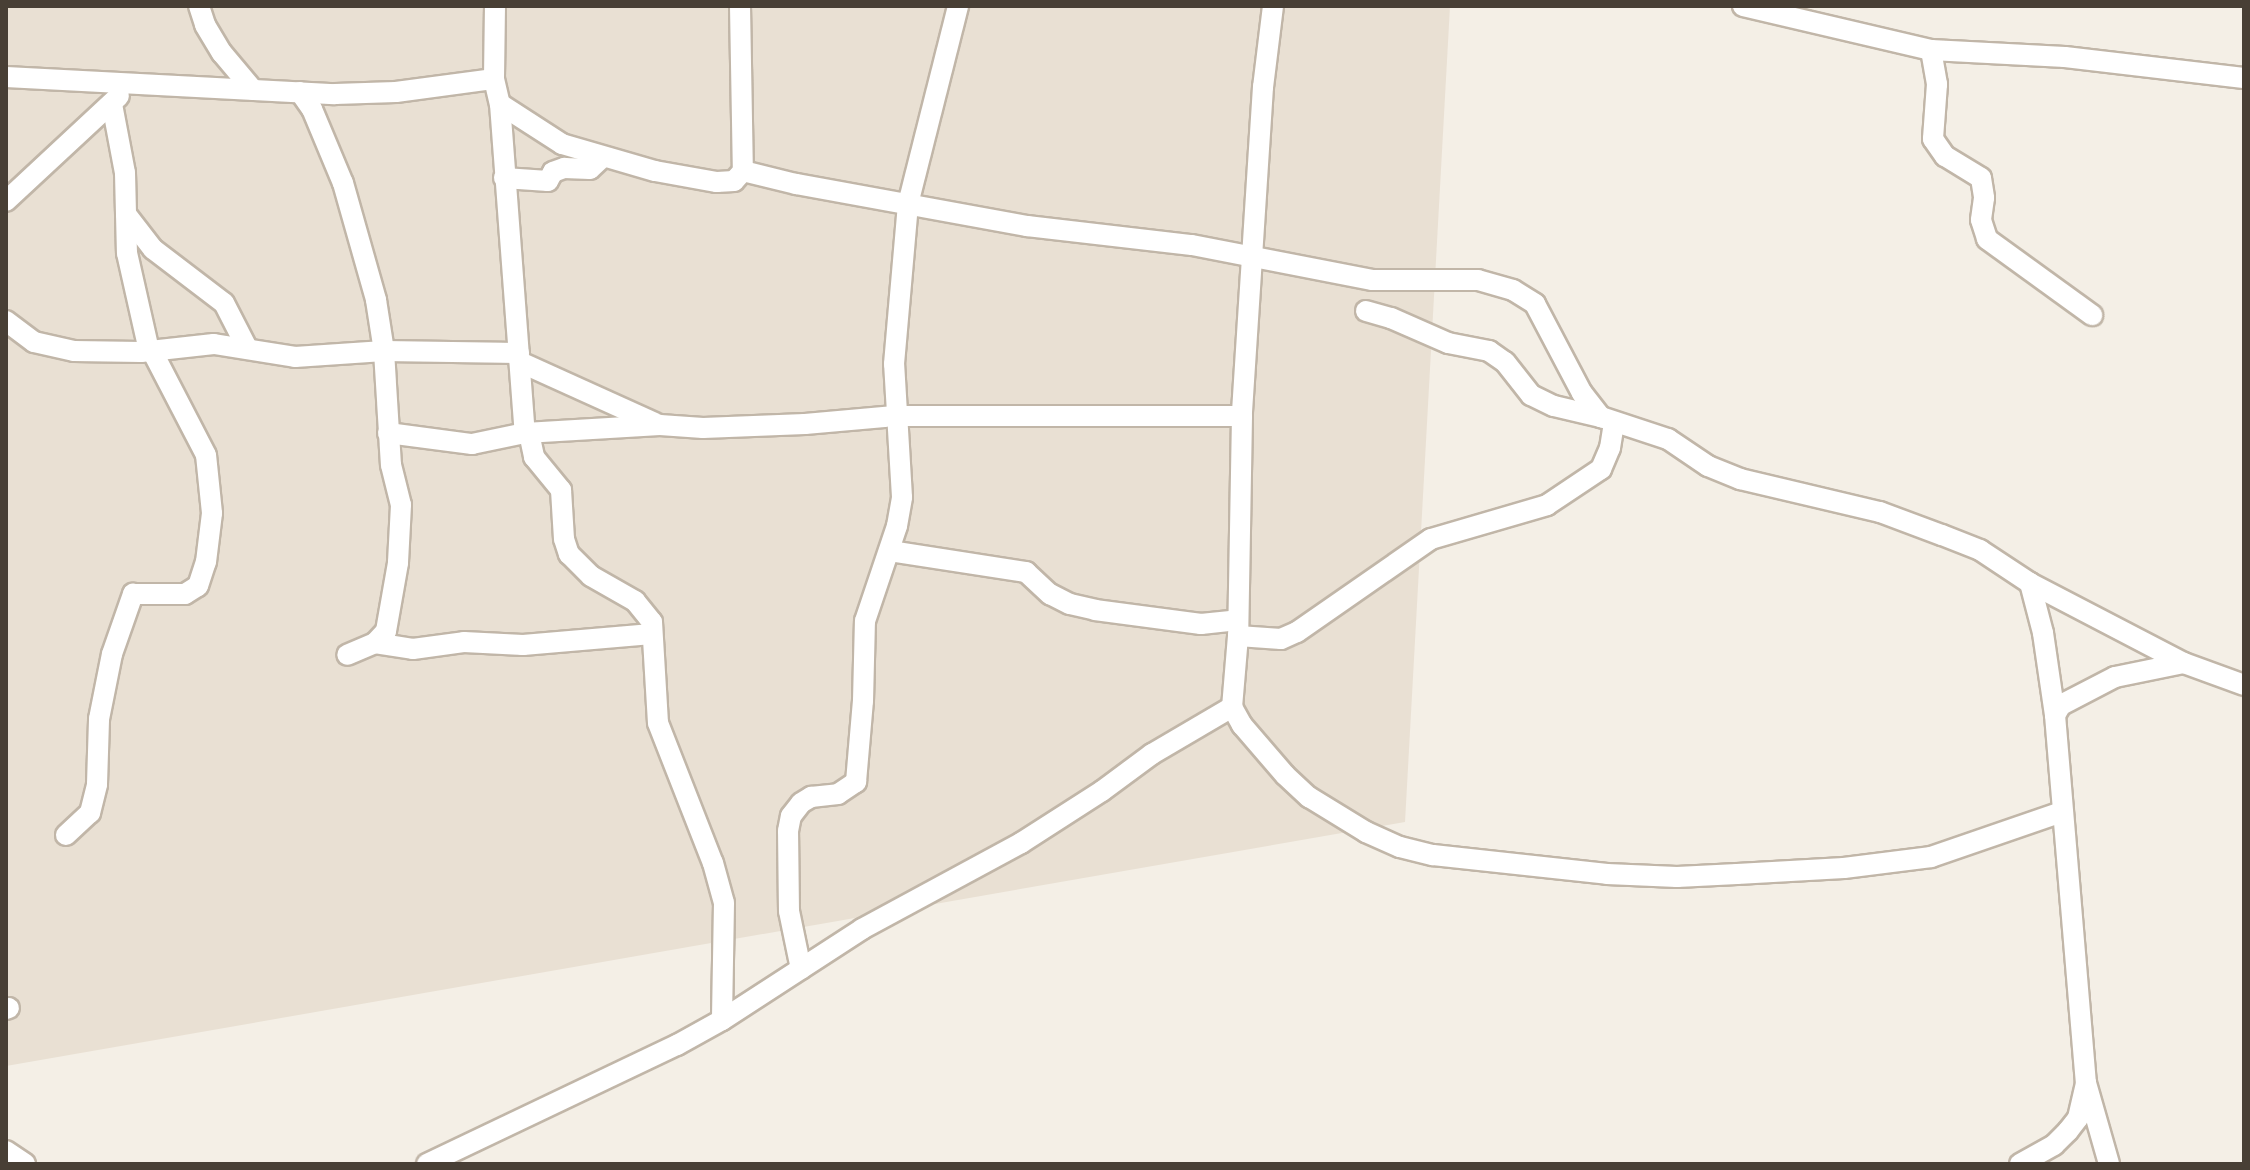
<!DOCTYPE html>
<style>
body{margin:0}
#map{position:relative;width:2250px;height:1170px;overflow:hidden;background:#f4efe6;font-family:"PT Sans Narrow",sans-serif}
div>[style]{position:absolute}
.residential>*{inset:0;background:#e9e0d3}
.roads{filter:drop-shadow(2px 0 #c1b6a8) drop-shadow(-2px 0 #c1b6a8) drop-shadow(0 2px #c1b6a8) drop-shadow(0 -2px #c1b6a8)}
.street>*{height:20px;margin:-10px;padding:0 10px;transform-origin:10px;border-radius:10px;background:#fff}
span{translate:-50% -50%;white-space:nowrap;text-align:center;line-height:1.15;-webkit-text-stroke:7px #fff;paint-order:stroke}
.frame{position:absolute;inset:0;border:8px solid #483f35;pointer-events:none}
</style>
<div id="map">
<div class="residential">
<div style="clip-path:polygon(6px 6px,1450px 6px,1405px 822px,6px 1066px)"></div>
</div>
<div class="roads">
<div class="street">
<div style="left:199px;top:6px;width:20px;rotate:72deg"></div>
<div style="left:205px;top:25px;width:33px;rotate:59deg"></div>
<div style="left:222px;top:53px;width:48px;rotate:50deg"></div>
<div style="left:495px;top:6px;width:73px;rotate:90.8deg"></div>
<div style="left:494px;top:79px;width:26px;rotate:77deg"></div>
<div style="left:500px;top:104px;width:330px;rotate:85.7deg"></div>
<div style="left:740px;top:6px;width:165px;rotate:89deg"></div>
<div style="left:743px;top:171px;width:55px;rotate:13.8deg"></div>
<div style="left:796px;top:184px;width:235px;rotate:10.3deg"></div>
<div style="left:1027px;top:226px;width:166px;rotate:6.6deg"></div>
<div style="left:1192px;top:245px;width:183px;rotate:11deg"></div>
<div style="left:1372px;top:280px;width:106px"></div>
<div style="left:1478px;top:280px;width:36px;rotate:16deg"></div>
<div style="left:1513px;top:290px;width:26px;rotate:32deg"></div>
<div style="left:1535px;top:304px;width:101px;rotate:62.2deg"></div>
<div style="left:1582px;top:393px;width:31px;rotate:52deg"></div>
<div style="left:1601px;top:417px;width:71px;rotate:18.2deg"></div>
<div style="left:1668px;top:439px;width:48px;rotate:34deg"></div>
<div style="left:1708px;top:466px;width:35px;rotate:22deg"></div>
<div style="left:1740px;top:479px;width:144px;rotate:13.3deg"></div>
<div style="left:1880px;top:512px;width:66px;rotate:20.4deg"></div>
<div style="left:1942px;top:535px;width:41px;rotate:21.5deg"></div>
<div style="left:1980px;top:550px;width:60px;rotate:33.4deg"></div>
<div style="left:2030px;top:583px;width:174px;rotate:27.5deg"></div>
<div style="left:2184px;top:663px;width:64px;rotate:20.1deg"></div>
<div style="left:1273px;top:6px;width:82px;rotate:97deg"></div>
<div style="left:1263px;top:87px;width:330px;rotate:93.7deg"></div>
<div style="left:1242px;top:416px;width:220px;rotate:91deg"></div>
<div style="left:1238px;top:636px;width:71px;rotate:94.8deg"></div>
<div style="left:1232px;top:707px;width:21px;rotate:61deg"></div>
<div style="left:1242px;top:725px;width:66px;rotate:49.3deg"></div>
<div style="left:1285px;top:775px;width:33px;rotate:43deg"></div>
<div style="left:1309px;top:797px;width:67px;rotate:31.6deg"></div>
<div style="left:1366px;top:832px;width:37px;rotate:24deg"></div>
<div style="left:1400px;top:847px;width:34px;rotate:14deg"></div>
<div style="left:1433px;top:855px;width:175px;rotate:6.2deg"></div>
<div style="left:1607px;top:874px;width:70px;rotate:2.5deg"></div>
<div style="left:1677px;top:877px;width:60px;rotate:-2.9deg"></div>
<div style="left:1737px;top:874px;width:107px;rotate:-3.2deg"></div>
<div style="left:1844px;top:868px;width:88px;rotate:-7.2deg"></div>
<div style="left:1931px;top:857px;width:139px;rotate:-19deg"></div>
<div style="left:1743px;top:6px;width:193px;rotate:13.2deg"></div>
<div style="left:1931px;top:50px;width:134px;rotate:3deg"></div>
<div style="left:2065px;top:57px;width:180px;rotate:6.7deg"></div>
<div style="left:1931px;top:50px;width:35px;rotate:80deg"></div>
<div style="left:1937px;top:84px;width:55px;rotate:94.2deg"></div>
<div style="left:1933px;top:139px;width:21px;rotate:55deg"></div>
<div style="left:1945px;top:156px;width:42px;rotate:31.4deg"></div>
<div style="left:1981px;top:178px;width:20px;rotate:81deg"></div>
<div style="left:1984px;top:198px;width:22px;rotate:98deg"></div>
<div style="left:1981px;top:220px;width:20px;rotate:72deg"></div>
<div style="left:1987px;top:239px;width:130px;rotate:35.9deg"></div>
<div style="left:6px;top:77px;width:329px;rotate:3deg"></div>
<div style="left:335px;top:94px;width:61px;rotate:-1.9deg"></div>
<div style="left:396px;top:92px;width:99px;rotate:-7.6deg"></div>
<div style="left:300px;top:92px;width:21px;rotate:55deg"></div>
<div style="left:312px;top:109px;width:80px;rotate:67.3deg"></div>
<div style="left:343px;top:183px;width:122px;rotate:74.2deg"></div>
<div style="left:376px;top:300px;width:52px;rotate:81.1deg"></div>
<div style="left:384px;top:351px;width:114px;rotate:86.5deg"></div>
<div style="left:391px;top:465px;width:41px;rotate:76deg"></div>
<div style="left:401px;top:505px;width:58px;rotate:93deg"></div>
<div style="left:398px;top:563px;width:69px;rotate:100deg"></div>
<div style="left:386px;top:631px;width:16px;rotate:133deg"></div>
<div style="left:375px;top:643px;width:30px;rotate:157deg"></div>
<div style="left:112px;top:104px;width:70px;rotate:79.3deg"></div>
<div style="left:125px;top:173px;width:80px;rotate:88.6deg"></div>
<div style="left:127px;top:253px;width:100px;rotate:77.3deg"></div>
<div style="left:500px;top:104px;width:74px;rotate:32.8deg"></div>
<div style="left:562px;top:144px;width:97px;rotate:16.2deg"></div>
<div style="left:655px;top:171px;width:63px;rotate:10.1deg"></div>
<div style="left:717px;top:182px;width:17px;rotate:-3deg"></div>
<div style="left:734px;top:181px;width:13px;rotate:-48deg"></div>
<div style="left:504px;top:178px;width:44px;rotate:3.9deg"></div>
<div style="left:548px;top:181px;width:10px;rotate:-61deg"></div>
<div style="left:553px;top:172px;width:12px;rotate:-20deg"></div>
<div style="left:564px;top:168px;width:26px;rotate:2deg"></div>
<div style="left:590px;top:169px;width:18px;rotate:-43deg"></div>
<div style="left:6px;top:201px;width:154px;rotate:-42.9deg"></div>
<div style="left:126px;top:214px;width:44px;rotate:52.4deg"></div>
<div style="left:153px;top:249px;width:89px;rotate:37.3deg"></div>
<div style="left:224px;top:303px;width:51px;rotate:62.9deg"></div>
<div style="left:1366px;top:311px;width:26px;rotate:16deg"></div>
<div style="left:1391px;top:318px;width:62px;rotate:23.7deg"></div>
<div style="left:1448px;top:343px;width:42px;rotate:11deg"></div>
<div style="left:1489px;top:351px;width:19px;rotate:35deg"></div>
<div style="left:1505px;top:362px;width:42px;rotate:51.8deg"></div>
<div style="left:1531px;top:395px;width:25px;rotate:26deg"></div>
<div style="left:1554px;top:406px;width:48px;rotate:13.2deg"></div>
<div style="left:6px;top:321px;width:35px;rotate:37deg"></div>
<div style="left:34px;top:342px;width:41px;rotate:12.7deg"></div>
<div style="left:74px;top:351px;width:67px;rotate:0.9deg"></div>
<div style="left:141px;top:352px;width:73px;rotate:-6.3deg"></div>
<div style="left:214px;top:344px;width:82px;rotate:9.1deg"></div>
<div style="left:295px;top:357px;width:89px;rotate:-3.9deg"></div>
<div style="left:384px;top:351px;width:135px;rotate:0.8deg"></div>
<div style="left:520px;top:362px;width:148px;rotate:24.3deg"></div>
<div style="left:388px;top:433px;width:85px;rotate:7.5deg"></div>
<div style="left:472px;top:444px;width:54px;rotate:-11.7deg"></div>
<div style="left:525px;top:433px;width:135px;rotate:-3.4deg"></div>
<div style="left:660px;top:425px;width:43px;rotate:4deg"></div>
<div style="left:703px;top:428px;width:102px;rotate:-2.2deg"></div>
<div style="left:805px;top:424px;width:90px;rotate:-5.1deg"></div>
<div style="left:895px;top:416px;width:347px"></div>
<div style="left:529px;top:433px;width:25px;rotate:78deg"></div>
<div style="left:534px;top:457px;width:43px;rotate:50.7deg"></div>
<div style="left:561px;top:490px;width:49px;rotate:86.5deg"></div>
<div style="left:564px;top:539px;width:16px;rotate:72deg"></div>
<div style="left:569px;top:554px;width:31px;rotate:45deg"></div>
<div style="left:591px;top:576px;width:51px;rotate:29.6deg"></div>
<div style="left:635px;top:601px;width:27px;rotate:51deg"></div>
<div style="left:652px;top:622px;width:101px;rotate:86.6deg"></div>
<div style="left:658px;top:723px;width:150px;rotate:68.6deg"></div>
<div style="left:713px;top:863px;width:41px;rotate:74.6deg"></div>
<div style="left:724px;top:903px;width:117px;rotate:91deg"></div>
<div style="left:890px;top:551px;width:138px;rotate:8.8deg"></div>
<div style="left:1026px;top:572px;width:33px;rotate:43deg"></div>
<div style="left:1050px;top:594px;width:22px;rotate:27deg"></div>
<div style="left:1070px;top:604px;width:26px;rotate:13deg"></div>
<div style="left:1095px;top:610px;width:107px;rotate:7.5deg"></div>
<div style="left:1201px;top:624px;width:37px;rotate:-6deg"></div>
<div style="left:2030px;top:583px;width:52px;rotate:75.4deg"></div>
<div style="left:2043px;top:633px;width:83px;rotate:81.7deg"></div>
<div style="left:2055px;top:715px;width:369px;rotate:85.2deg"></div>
<div style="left:2086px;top:1083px;width:84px;rotate:74.1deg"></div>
<div style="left:1238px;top:636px;width:43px;rotate:4deg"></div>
<div style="left:1281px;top:639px;width:17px;rotate:-24deg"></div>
<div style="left:1297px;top:632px;width:163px;rotate:-34.8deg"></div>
<div style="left:1431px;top:539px;width:121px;rotate:-16.3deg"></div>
<div style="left:1547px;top:505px;width:65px;rotate:-33.7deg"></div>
<div style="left:1601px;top:469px;width:23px;rotate:-67deg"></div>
<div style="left:1610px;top:448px;width:26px;rotate:-81deg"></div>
<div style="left:375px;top:643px;width:38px;rotate:9deg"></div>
<div style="left:413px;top:649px;width:51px;rotate:-7.8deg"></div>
<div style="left:464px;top:642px;width:59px;rotate:2.9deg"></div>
<div style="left:523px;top:645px;width:129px;rotate:-4.9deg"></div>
<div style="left:2055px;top:715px;width:12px;rotate:-59deg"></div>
<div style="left:2061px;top:705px;width:61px;rotate:-27.4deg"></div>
<div style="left:2115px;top:677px;width:70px;rotate:-11.5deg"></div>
<div style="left:66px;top:835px;width:33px;rotate:-43deg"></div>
<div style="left:90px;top:813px;width:30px;rotate:-76deg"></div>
<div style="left:97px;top:784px;width:65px;rotate:-88.2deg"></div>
<div style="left:99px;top:719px;width:66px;rotate:-78.7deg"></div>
<div style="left:112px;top:654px;width:64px;rotate:-70.7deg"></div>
<div style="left:133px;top:594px;width:52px"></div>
<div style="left:185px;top:594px;width:15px;rotate:-32deg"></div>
<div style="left:198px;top:586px;width:25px;rotate:-72deg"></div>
<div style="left:206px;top:562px;width:49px;rotate:-83deg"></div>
<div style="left:212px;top:513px;width:58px;rotate:-95.9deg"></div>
<div style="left:206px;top:455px;width:117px;rotate:-117.4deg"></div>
<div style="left:801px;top:969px;width:59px;rotate:-101.7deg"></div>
<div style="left:789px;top:911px;width:80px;rotate:-90.7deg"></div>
<div style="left:788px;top:831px;width:15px;rotate:-79deg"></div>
<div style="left:791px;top:816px;width:16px;rotate:-52deg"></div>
<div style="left:801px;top:803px;width:12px;rotate:-31deg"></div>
<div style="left:811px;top:797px;width:27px;rotate:-6deg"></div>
<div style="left:838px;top:794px;width:22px;rotate:-34deg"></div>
<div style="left:856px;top:782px;width:81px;rotate:-85.1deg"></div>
<div style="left:863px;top:701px;width:80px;rotate:-88.6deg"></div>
<div style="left:865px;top:621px;width:100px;rotate:-71.4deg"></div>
<div style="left:897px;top:526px;width:29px;rotate:-80deg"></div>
<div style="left:902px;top:497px;width:133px;rotate:-93.4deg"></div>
<div style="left:894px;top:364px;width:161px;rotate:-85deg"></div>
<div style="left:908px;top:204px;width:204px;rotate:-75.8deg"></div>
<div style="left:6px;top:1009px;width:3px;rotate:-18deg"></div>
<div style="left:6px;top:1151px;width:23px;rotate:34deg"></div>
<div style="left:427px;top:1164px;width:277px;rotate:-25.5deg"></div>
<div style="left:677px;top:1045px;width:51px;rotate:-29.1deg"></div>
<div style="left:722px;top:1020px;width:167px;rotate:-33deg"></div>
<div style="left:862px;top:929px;width:181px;rotate:-28.4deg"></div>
<div style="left:1021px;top:843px;width:96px;rotate:-32.7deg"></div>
<div style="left:1102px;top:791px;width:62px;rotate:-36.5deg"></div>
<div style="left:1152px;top:754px;width:93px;rotate:-30.4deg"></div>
<div style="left:2020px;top:1164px;width:39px;rotate:-29deg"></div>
<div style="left:2054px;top:1145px;width:20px;rotate:-45deg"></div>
<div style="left:2068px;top:1131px;width:16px;rotate:-52deg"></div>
<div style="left:2078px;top:1118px;width:36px;rotate:-77deg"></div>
</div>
</div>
<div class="frame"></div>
</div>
